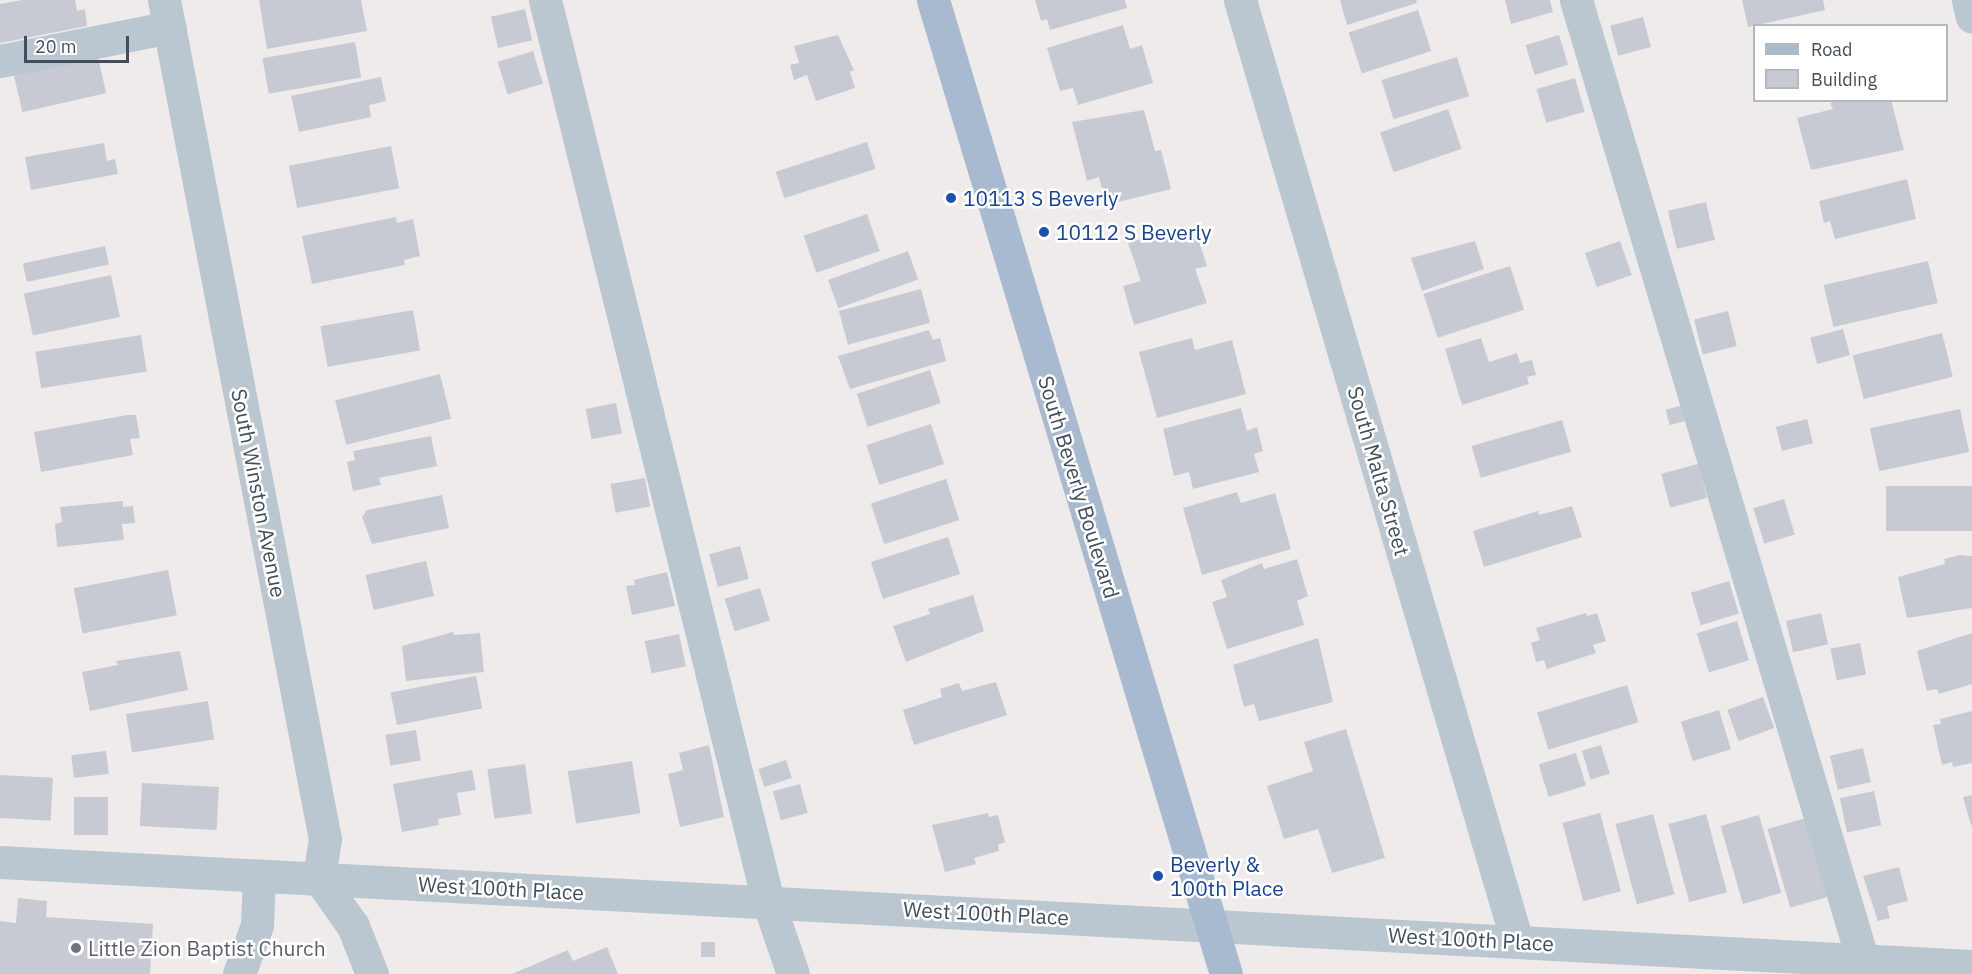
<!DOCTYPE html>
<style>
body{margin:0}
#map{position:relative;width:1972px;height:974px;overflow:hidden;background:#efebeb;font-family:"IBM Plex Sans",sans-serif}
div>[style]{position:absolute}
.building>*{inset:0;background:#c7cad3;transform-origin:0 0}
.minor>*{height:33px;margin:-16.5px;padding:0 16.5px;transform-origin:16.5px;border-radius:16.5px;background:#bac6d0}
.major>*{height:33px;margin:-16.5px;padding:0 16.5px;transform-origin:16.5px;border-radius:16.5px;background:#a8bacf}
.dots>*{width:16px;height:16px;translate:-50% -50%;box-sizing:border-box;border:3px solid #fff;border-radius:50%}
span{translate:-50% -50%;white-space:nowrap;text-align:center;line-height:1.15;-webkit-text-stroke:5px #fff;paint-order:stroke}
.transit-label{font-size:21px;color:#164399}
.left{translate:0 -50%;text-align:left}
.street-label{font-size:21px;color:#424f5b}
.worship-label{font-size:21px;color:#5b616d}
.legend{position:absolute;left:1753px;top:24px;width:195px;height:78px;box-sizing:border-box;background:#fff;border:2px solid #b3b9bd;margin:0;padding:8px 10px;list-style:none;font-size:18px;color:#424f5b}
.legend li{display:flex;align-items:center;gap:12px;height:30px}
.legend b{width:30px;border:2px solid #b3b9bd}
.scale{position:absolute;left:24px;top:36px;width:105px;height:27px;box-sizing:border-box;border:3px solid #424f5b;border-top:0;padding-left:8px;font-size:18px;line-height:21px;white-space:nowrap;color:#424f5b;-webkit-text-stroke:4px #fff;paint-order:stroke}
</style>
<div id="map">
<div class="building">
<div style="clip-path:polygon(22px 0,75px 0,77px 11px,85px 9px,87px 26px,0 43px,0 4px)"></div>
<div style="clip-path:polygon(259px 0,361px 0,367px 31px,267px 49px)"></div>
<div style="clip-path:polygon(1035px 0,1125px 0,1127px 8px,1050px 30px,1047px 19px,1041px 21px)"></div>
<div style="clip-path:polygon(1340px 0,1416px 0,1417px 3px,1347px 25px)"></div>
<div style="clip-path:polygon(1505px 0,1550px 0,1553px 12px,1511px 24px)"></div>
<div style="clip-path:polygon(1742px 0,1823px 0,1825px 10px,1748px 27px)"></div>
<div style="left:525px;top:9px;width:32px;height:35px;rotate:77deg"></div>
<div style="left:1418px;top:10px;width:43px;height:73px;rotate:72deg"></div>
<div style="left:1643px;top:17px;width:31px;height:34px;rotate:75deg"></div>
<div style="clip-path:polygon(1123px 25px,1130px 49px,1142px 45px,1153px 83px,1078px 105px,1073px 88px,1060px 91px,1047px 48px)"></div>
<div style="clip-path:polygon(838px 35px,854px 70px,850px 72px,855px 88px,816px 101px,807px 75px,794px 80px,790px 65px,799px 63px,794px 46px)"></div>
<div style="left:1559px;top:35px;width:31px;height:35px;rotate:73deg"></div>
<div style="left:355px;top:42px;width:36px;height:94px;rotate:80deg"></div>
<div style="left:533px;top:51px;width:34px;height:37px;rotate:73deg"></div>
<div style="left:97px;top:53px;width:41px;height:86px;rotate:77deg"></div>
<div style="left:1457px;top:57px;width:41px;height:79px;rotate:73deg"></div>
<div style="clip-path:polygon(381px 77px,386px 101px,369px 105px,371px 117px,299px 132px,291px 96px)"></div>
<div style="left:1575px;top:78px;width:35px;height:40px;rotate:74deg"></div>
<div style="clip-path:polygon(1843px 100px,1891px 100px,1904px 150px,1811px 170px,1797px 118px,1833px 109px,1830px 103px)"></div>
<div style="left:1448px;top:109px;width:42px;height:72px;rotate:71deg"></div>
<div style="clip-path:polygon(1144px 110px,1155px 151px,1161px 150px,1171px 189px,1106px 205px,1099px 177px,1087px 181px,1072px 122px)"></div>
<div style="left:867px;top:142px;width:28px;height:96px;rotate:72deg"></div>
<div style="clip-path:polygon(104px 143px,107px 161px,115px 159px,118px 174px,31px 190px,25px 157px)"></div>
<div style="left:391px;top:146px;width:43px;height:104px;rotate:79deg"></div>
<div style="clip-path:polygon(1907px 179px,1916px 219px,1835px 239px,1830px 221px,1824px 223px,1819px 201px)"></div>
<div style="left:1706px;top:202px;width:39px;height:39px;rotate:77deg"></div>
<div style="left:867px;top:214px;width:39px;height:67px;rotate:71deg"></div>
<div style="clip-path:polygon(396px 217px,397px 223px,413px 219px,420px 256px,404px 260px,405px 265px,312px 284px,302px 236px)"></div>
<div style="clip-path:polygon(1183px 226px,1188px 242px,1198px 238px,1207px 266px,1195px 269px,1207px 303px,1134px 325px,1123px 286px,1141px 281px,1128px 243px)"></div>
<div style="clip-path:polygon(1475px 241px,1484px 269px,1422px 291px,1411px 258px)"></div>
<div style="left:1620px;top:241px;width:36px;height:37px;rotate:71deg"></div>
<div style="left:105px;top:246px;width:19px;height:84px;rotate:78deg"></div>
<div style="left:908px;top:251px;width:30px;height:85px;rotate:70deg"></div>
<div style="left:1928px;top:261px;width:43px;height:107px;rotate:77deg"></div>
<div style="left:1510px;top:266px;width:46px;height:91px;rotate:72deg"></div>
<div style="left:111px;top:275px;width:43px;height:89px;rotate:78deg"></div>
<div style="left:921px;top:289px;width:35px;height:85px;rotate:75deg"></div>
<div style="left:413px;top:310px;width:41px;height:94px;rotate:80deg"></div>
<div style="left:1728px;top:311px;width:36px;height:35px;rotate:76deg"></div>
<div style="left:1843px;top:329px;width:27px;height:34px;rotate:75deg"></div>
<div style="clip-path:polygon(929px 330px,933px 340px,940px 338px,946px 361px,850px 389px,838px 356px)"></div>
<div style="left:1942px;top:333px;width:45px;height:92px;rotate:76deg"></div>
<div style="left:141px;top:335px;width:37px;height:107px;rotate:81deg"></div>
<div style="clip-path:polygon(1192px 338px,1195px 350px,1232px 340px,1246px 394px,1157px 418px,1139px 352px)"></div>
<div style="clip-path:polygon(1481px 338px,1489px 362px,1517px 353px,1520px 363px,1532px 360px,1536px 375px,1527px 377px,1529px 384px,1462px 405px,1445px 349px)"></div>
<div style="left:930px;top:370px;width:35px;height:77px;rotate:72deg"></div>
<div style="left:440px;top:374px;width:46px;height:108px;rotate:76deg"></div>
<div style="left:616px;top:403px;width:31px;height:31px;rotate:79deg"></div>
<div style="left:1683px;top:405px;width:16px;height:18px;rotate:75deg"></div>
<div style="clip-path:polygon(1241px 408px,1247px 431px,1257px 427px,1263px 451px,1254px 454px,1259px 472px,1193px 489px,1189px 472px,1174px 476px,1163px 429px)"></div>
<div style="left:1960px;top:409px;width:44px;height:92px;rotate:78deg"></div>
<div style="clip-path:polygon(127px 415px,136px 415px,140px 438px,130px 439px,133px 455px,41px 472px,34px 432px)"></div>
<div style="left:1807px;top:419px;width:25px;height:32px;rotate:76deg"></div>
<div style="left:1562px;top:420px;width:33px;height:94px;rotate:74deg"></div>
<div style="left:931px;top:424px;width:42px;height:68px;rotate:72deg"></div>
<div style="clip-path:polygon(431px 436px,437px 466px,379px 478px,381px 485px,353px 491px,347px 462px,355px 460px,353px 451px)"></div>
<div style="left:1698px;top:464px;width:35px;height:38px;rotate:75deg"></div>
<div style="left:645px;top:478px;width:29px;height:35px;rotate:80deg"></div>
<div style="left:946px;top:479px;width:43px;height:79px;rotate:72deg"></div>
<div style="left:1972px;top:486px;width:45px;height:86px;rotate:90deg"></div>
<div style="clip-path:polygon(1237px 492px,1241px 503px,1275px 493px,1291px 549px,1202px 575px,1183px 508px)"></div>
<div style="clip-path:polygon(442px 495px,449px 528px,372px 544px,362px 517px,367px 510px)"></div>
<div style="left:1784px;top:499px;width:37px;height:32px;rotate:73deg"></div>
<div style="clip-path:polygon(123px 501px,123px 507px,133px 506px,135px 523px,122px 524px,124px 540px,57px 547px,55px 524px,62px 522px,60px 507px)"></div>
<div style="clip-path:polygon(1572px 506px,1582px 537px,1484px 567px,1473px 531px,1538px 511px,1539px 515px)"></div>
<div style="left:948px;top:537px;width:39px;height:81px;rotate:72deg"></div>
<div style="left:740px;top:546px;width:34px;height:32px;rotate:75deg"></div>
<div style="clip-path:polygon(1960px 555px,1972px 556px,1972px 608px,1907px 618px,1898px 577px,1945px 564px,1944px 559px)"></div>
<div style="clip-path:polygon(1297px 559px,1308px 596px,1297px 601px,1304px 625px,1227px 649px,1212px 602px,1227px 597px,1221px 580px,1262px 563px,1264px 569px)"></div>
<div style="left:426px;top:561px;width:36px;height:62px;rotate:77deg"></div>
<div style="left:168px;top:570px;width:46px;height:96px;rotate:79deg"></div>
<div style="clip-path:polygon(667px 572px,675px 606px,632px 615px,626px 586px,635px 585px,634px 580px)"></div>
<div style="left:1729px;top:581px;width:34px;height:40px;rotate:73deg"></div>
<div style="left:760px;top:588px;width:34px;height:37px;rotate:73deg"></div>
<div style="clip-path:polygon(973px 595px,984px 631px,906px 662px,893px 626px,930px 614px,928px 609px)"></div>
<div style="clip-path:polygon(1586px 613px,1587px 616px,1597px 613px,1606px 641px,1593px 645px,1596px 653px,1547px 669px,1544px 660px,1536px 662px,1531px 643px,1540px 640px,1536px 628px)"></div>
<div style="left:1821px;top:613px;width:32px;height:36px;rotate:77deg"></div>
<div style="left:1737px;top:621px;width:41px;height:42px;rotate:73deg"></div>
<div style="clip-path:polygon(453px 632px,454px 635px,480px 633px,484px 672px,406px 681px,402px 646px)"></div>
<div style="clip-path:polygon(1972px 633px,1972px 684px,1939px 694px,1937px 689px,1927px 691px,1917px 651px)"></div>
<div style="left:679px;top:634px;width:33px;height:35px;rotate:78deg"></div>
<div style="clip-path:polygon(1318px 638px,1333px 702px,1259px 721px,1254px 704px,1244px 707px,1233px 665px)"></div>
<div style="left:1860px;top:643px;width:32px;height:30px;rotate:79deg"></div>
<div style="clip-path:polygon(180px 651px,188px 690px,90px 711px,82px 672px,118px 665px,116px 661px)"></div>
<div style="left:476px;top:676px;width:33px;height:87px;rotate:79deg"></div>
<div style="clip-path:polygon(996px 682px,1007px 715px,914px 745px,903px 710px,942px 697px,940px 689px,959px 683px,962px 691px)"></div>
<div style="left:1627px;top:685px;width:39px;height:94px;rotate:73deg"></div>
<div style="left:1763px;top:697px;width:33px;height:38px;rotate:70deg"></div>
<div style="left:208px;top:701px;width:39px;height:83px;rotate:81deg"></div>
<div style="left:1719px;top:710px;width:41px;height:40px;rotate:73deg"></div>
<div style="clip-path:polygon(1972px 711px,1972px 763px,1953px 767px,1952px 762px,1942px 765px,1933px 725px,1941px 724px,1940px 719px)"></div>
<div style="clip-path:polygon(1346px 729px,1385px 858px,1332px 873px,1318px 829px,1284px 839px,1267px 786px,1313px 771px,1304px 742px)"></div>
<div style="left:416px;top:730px;width:31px;height:31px;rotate:81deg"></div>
<div style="clip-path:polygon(709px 745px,724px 817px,680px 827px,668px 774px,683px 770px,679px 753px)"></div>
<div style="left:1601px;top:745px;width:30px;height:20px;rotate:73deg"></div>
<div style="left:1863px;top:748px;width:35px;height:34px;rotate:77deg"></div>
<div style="left:106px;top:751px;width:23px;height:35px;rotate:83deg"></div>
<div style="left:1576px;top:753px;width:34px;height:39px;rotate:73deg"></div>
<div style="left:786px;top:760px;width:19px;height:29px;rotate:72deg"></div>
<div style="left:632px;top:761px;width:53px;height:65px;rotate:81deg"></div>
<div style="left:525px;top:764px;width:50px;height:38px;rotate:82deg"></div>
<div style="clip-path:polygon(472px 770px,476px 790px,457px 793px,461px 815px,438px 819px,439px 825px,402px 832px,393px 784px)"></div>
<div style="left:0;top:775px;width:53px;height:43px;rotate:3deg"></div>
<div style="left:142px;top:783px;width:77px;height:43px;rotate:3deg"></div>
<div style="left:800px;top:784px;width:30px;height:28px;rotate:75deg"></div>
<div style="left:1874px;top:791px;width:35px;height:35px;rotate:78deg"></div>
<div style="clip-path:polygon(1972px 795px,1972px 825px,1971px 825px,1963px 797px)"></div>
<div style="left:74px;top:797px;width:34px;height:38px"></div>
<div style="clip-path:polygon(988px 813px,989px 817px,998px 815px,1005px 842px,998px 845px,999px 851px,974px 858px,976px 864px,945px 872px,932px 825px)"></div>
<div style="left:1600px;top:813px;width:81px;height:39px;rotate:75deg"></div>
<div style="left:1653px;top:814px;width:83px;height:39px;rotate:75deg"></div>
<div style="left:1706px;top:814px;width:81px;height:39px;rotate:75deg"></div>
<div style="left:1759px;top:815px;width:81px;height:40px;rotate:74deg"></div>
<div style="left:1806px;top:818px;width:82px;height:40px;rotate:74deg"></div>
<div style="clip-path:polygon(1899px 867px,1908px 901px,1887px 906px,1890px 918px,1878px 921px,1863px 876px)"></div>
<div style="clip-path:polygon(18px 898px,47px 901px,46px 917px,153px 924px,150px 974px,0 974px,0 921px,16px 923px)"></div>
<div style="left:715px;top:942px;width:15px;height:14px;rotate:90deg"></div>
<div style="clip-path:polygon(607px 947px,618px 974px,512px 974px,568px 950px,573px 961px)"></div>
</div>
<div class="minor">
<div style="left:164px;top:0;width:854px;rotate:79.14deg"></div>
<div style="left:325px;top:839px;width:39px;rotate:99deg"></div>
<div style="left:319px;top:878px;width:59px;rotate:54.7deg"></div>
<div style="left:353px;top:926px;width:52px;rotate:68.4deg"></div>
<div style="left:545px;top:0;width:928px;rotate:76.1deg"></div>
<div style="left:768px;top:901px;width:77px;rotate:71.1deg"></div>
<div style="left:1240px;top:0;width:981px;rotate:73.6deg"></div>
<div style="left:1576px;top:0;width:1017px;rotate:73.37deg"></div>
<div style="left:1968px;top:0;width:17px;rotate:77deg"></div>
<div style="left:0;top:61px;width:173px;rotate:-11.3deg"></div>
<div style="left:0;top:862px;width:1975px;rotate:3.02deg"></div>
<div style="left:239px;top:974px;width:52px;rotate:-69.8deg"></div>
<div style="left:257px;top:925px;width:49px;rotate:-87.7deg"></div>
</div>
<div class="major">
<div style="left:933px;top:0;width:1017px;rotate:73.26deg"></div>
</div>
<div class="dots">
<div style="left:951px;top:198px;background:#1a4fb4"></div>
<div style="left:1044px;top:232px;background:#1a4fb4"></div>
<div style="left:1158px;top:876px;background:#1a4fb4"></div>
<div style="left:76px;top:948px;background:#6b7280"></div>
</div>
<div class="transit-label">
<span class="left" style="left:963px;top:198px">10113 S Beverly</span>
<span class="left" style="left:1056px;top:232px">10112 S Beverly</span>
<span class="left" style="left:1170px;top:876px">Beverly &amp;<br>100th Place</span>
</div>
<div class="street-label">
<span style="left:1379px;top:471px;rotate:74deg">South Malta Street</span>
<span style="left:1079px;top:487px;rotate:73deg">South Beverly Boulevard</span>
<span style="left:259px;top:493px;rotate:79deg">South Winston Avenue</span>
<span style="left:501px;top:888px;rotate:3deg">West 100th Place</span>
<span style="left:986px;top:913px;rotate:3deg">West 100th Place</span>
<span style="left:1471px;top:939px;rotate:3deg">West 100th Place</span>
</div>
<div class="worship-label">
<span class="left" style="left:88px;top:948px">Little Zion Baptist Church</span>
</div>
<ul class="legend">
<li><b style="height:8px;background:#a8bacf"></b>Road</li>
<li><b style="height:16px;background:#c7cad3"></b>Building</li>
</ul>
<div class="scale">20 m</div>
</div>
